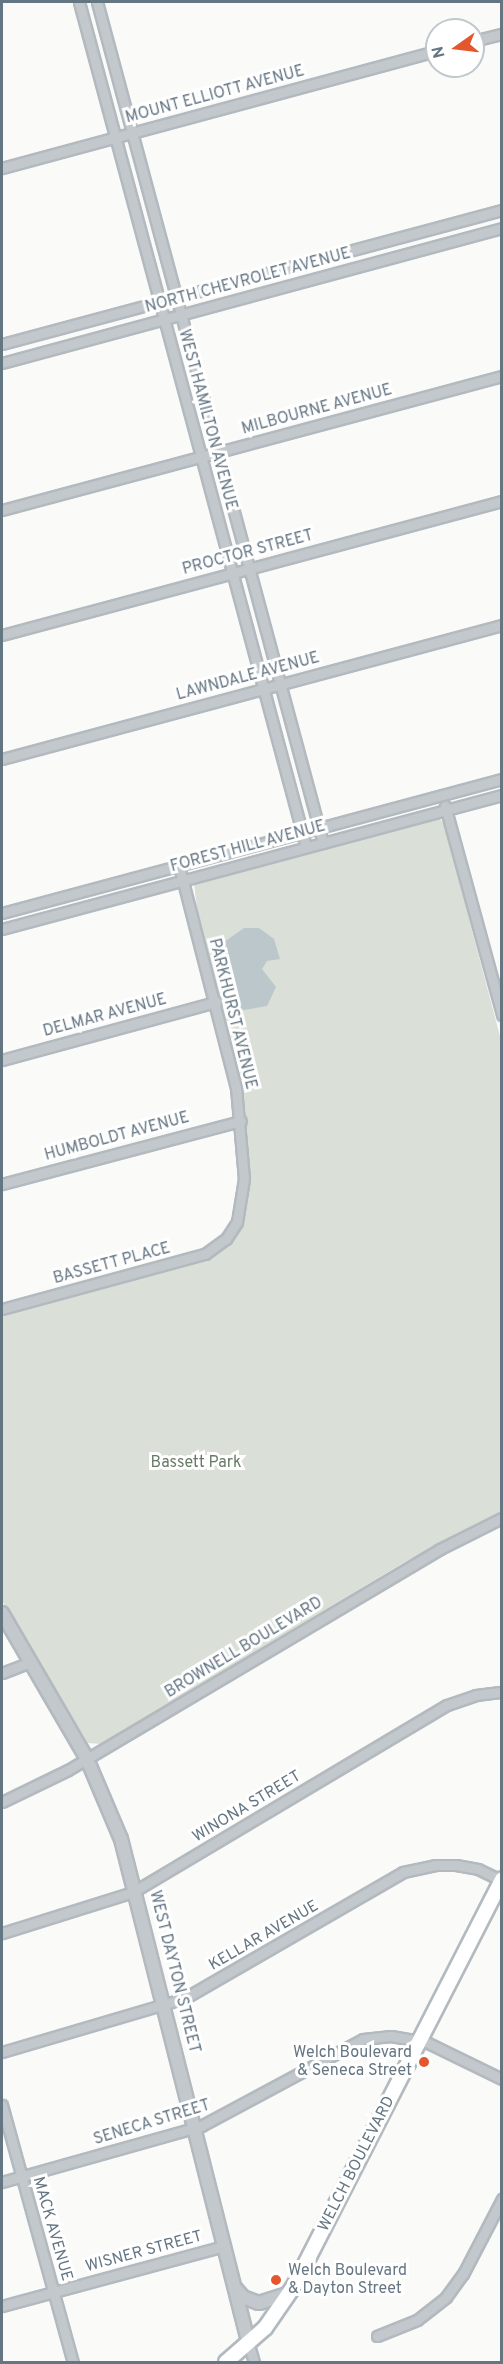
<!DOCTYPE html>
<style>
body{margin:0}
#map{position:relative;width:503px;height:2364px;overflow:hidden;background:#fafaf8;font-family:Overpass,sans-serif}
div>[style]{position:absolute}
.green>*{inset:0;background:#dadfd7}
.water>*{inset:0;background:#bbc7cb}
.roads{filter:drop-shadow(2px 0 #b3babf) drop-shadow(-2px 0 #b3babf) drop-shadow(0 2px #b3babf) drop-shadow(0 -2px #b3babf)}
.minor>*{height:9px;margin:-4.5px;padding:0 4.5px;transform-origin:4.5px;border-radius:4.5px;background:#c3c8cc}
.tertiary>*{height:12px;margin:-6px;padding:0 6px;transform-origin:6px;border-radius:6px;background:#c3c8cc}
.secondary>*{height:14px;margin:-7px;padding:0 7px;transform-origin:7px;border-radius:7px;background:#fff}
.dots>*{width:16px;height:16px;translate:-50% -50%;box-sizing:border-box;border:3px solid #fff;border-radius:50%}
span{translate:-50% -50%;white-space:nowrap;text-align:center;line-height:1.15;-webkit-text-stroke:6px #fff;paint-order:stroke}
.street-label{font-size:16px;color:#657683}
.park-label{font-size:16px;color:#687a64}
.poi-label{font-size:16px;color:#657683}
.right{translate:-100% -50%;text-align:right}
.left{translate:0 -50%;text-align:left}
.frame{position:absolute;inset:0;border:3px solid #657683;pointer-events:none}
.north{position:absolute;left:425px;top:18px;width:60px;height:60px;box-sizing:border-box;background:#fff;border:2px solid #c1c8cd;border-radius:50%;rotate:256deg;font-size:16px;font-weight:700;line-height:24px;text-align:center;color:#657683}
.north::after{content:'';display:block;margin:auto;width:21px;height:27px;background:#e4572e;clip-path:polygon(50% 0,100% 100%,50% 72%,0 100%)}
</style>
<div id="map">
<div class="green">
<div style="clip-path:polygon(431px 819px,440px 819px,444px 824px,501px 1040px,501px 1513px,403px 1563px,101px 1744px,88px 1743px,2px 1601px,2px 1316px,207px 1261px,228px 1246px,242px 1225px,250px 1183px,244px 1099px,198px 915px,194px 884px)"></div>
</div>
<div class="water">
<div style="clip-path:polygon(244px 928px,259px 928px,274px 939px,280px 959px,267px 961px,262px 969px,276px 987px,267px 1006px,238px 1011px,229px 1003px,214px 955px,217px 947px)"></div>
</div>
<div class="roads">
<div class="minor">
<div style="left:79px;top:2px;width:875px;rotate:74.96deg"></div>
<div style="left:97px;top:2px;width:871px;rotate:74.96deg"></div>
<div style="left:473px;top:41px;width:30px;rotate:-14deg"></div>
<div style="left:2px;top:168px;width:450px;rotate:-15.1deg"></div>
<div style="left:2px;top:344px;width:518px;rotate:-15deg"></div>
<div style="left:2px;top:363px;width:518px;rotate:-15.11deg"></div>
<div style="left:2px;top:510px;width:518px;rotate:-15deg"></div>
<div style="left:2px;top:635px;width:518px;rotate:-15deg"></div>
<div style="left:2px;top:759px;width:518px;rotate:-15deg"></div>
<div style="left:445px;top:806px;width:217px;rotate:74.7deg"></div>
<div style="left:2px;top:913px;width:518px;rotate:-15deg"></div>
<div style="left:2px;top:929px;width:518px;rotate:-15deg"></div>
<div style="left:2px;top:1060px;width:222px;rotate:-15.2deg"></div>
<div style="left:2px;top:1184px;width:247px;rotate:-14.8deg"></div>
<div style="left:2px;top:1309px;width:210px;rotate:-15.2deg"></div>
<div style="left:205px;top:1254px;width:26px;rotate:-36deg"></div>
<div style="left:226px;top:1239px;width:20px;rotate:-57deg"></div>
<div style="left:237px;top:1222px;width:44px;rotate:-80.8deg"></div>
<div style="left:244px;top:1179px;width:91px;rotate:-95deg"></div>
<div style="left:236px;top:1088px;width:229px;rotate:-104.4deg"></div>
<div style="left:2px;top:1673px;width:31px;rotate:-21deg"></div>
<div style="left:2px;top:1802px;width:73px;rotate:-25.9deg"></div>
<div style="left:68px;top:1770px;width:433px;rotate:-30.7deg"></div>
<div style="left:440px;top:1549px;width:69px;rotate:-26.6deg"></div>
<div style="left:2px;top:1933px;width:137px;rotate:-17.4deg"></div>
<div style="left:133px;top:1892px;width:365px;rotate:-30.8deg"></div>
<div style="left:447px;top:1705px;width:31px;rotate:-19deg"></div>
<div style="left:476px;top:1695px;width:26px;rotate:-7deg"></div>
<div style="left:2px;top:2052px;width:191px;rotate:-16.4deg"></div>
<div style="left:185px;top:1998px;width:252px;rotate:-30deg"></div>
<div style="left:403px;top:1872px;width:33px;rotate:-12deg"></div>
<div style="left:435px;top:1865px;width:21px"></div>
<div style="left:456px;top:1865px;width:22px;rotate:10deg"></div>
<div style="left:478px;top:1869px;width:25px;rotate:26deg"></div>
<div style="left:2px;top:2105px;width:267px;rotate:74.6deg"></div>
<div style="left:2px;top:2182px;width:207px;rotate:-15.7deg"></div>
<div style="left:201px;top:2126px;width:184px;rotate:-28.2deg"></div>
<div style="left:363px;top:2039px;width:28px;rotate:-6deg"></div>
<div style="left:391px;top:2036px;width:36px;rotate:10deg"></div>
<div style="left:426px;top:2042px;width:85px;rotate:26deg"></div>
<div style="left:2px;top:2306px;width:230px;rotate:-15.1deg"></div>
<div style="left:377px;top:2336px;width:43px;rotate:-21.8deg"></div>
<div style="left:417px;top:2320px;width:37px;rotate:-38deg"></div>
<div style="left:446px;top:2297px;width:29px;rotate:-54deg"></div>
<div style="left:463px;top:2274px;width:85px;rotate:-62.5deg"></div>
<div style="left:249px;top:2345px;width:18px;rotate:74deg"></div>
</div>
<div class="tertiary">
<div style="left:2px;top:1613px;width:169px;rotate:59.8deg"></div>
<div style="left:87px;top:1759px;width:87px;rotate:67deg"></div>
<div style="left:121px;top:1839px;width:522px;rotate:75.8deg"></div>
<div style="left:236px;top:2289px;width:11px;rotate:49deg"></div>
<div style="left:243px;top:2297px;width:17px;rotate:21deg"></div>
<div style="left:259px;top:2303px;width:32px;rotate:-18deg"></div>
</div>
<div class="secondary">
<div style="left:226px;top:2362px;width:52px;rotate:-41.1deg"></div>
<div style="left:265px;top:2328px;width:51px;rotate:-55.4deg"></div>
<div style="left:294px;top:2286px;width:457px;rotate:-62.9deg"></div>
</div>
</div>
<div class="dots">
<div style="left:424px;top:2062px;background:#e4572e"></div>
<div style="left:276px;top:2280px;background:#e4572e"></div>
</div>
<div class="street-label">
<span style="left:215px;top:95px;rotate:-15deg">MOUNT ELLIOTT AVENUE</span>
<span style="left:248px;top:281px;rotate:-15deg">NORTH CHEVROLET AVENUE</span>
<span style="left:317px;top:410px;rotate:-15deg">MILBOURNE AVENUE</span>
<span style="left:207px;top:420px;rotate:75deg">WEST HAMILTON AVENUE</span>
<span style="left:248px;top:553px;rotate:-15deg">PROCTOR STREET</span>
<span style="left:248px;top:677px;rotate:-15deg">LAWNDALE AVENUE</span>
<span style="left:248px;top:847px;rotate:-15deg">FOREST HILL AVENUE</span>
<span style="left:232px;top:1014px;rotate:76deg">PARKHURST AVENUE</span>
<span style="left:105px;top:1016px;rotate:-15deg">DELMAR AVENUE</span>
<span style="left:117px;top:1137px;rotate:-15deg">HUMBOLDT AVENUE</span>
<span style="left:112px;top:1264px;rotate:-15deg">BASSETT PLACE</span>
<span style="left:244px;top:1648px;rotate:-31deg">BROWNELL BOULEVARD</span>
<span style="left:247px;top:1807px;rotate:-31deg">WINONA STREET</span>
<span style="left:264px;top:1936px;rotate:-30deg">KELLAR AVENUE</span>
<span style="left:174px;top:1972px;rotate:76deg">WEST DAYTON STREET</span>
<span style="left:152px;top:2123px;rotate:-17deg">SENECA STREET</span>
<span style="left:357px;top:2164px;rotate:-63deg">WELCH BOULEVARD</span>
<span style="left:52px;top:2229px;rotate:74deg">MACK AVENUE</span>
<span style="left:144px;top:2252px;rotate:-15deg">WISNER STREET</span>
</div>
<div class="park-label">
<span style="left:196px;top:1463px">Bassett Park</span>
</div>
<div class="poi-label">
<span class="right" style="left:412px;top:2062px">Welch Boulevard<br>&amp; Seneca Street</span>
<span class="left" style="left:288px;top:2280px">Welch Boulevard<br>&amp; Dayton Street</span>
</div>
<div class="frame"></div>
<div class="north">N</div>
</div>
